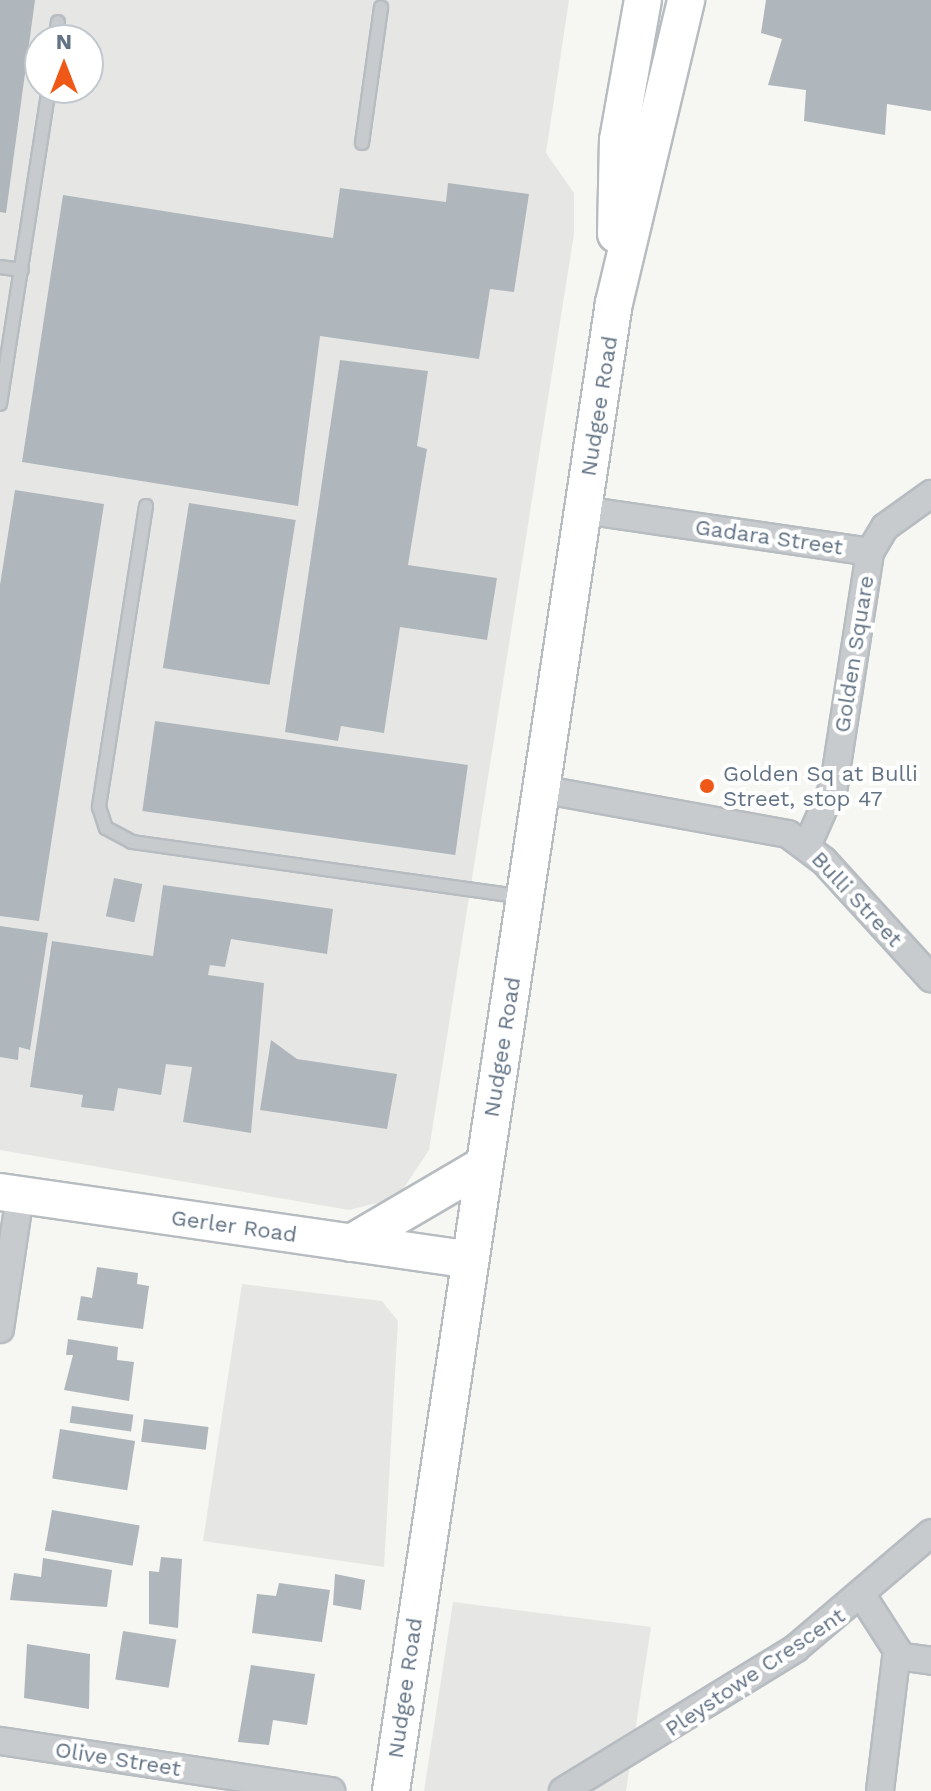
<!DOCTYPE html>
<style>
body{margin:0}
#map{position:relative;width:931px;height:1791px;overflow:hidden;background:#f6f6f2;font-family:"Work Sans",sans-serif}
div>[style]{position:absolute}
.built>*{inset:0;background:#e6e7e5}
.building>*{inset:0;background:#afb6bc;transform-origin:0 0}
.roads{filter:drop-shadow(2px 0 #b7bcc1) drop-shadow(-2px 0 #b7bcc1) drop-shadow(0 2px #b7bcc1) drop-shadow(0 -2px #b7bcc1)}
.lane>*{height:12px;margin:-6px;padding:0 6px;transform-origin:6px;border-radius:6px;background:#c8cbce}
.street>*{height:26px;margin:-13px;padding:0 13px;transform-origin:13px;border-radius:13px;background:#c8cbce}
.secondary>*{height:36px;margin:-18px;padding:0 18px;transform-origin:18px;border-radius:18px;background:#fff}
.dots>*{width:22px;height:22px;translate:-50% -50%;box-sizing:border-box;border:4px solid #fff;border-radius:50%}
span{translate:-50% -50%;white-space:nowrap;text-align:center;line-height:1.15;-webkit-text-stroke:8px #fff;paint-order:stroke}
.street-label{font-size:22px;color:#627385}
.poi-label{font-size:22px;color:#627385}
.left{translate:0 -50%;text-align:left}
.north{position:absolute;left:24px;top:24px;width:80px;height:80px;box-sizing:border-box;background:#fff;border:2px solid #c0c7ce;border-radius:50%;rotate:0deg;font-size:22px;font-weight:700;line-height:32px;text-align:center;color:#627385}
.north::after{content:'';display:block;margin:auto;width:28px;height:36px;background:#f05817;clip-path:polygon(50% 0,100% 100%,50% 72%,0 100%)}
</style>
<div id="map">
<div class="built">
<div style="clip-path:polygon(evenodd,0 0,569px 0,546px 153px,574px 193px,574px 234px,429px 1150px,397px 1198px,349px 1210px,0 1150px,0 0,40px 40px,88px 40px,88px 88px,40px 88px,40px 40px)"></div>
<div style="clip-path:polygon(242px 1284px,382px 1301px,398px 1321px,384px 1567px,203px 1541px)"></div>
<div style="clip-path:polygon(453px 1602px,651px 1627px,626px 1791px,424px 1791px)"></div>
</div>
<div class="building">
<div style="clip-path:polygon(0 0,35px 0,6px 213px,0 212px)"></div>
<div style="clip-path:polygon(766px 0,931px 0,931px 111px,887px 104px,885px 135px,804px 121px,806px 90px,768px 85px,782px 39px,761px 33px)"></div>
<div style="clip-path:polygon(448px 183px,529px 194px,514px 292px,490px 289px,479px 359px,320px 336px,298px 506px,22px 462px,63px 195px,333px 238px,340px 188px,446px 202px)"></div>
<div style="clip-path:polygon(340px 360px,428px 371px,417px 446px,427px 449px,408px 565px,497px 578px,487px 640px,400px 627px,384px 733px,341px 726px,338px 741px,285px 732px)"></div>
<div style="clip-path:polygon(15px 490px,104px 504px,39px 921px,0 916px,0 585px)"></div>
<div style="left:189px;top:503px;width:108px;height:167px;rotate:9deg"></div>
<div style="left:155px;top:721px;width:316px;height:91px;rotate:8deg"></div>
<div style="left:114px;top:878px;width:29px;height:39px;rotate:12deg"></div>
<div style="clip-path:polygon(163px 885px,333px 909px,327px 954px,231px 939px,225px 967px,210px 965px,208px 975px,264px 983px,251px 1133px,183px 1122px,192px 1067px,166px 1064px,161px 1095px,118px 1088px,114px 1111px,81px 1107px,83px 1095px,30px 1087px,52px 941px,153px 956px)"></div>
<div style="clip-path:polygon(0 926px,48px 933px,30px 1050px,19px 1047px,18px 1060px,0 1057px)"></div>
<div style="clip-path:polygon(271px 1040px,297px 1059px,397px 1074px,387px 1129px,260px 1110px)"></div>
<div style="clip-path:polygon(97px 1267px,138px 1273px,137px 1284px,149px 1286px,143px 1329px,77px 1320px,81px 1296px,92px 1298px)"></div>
<div style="clip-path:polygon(68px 1339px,118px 1347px,117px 1360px,134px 1362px,129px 1401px,64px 1390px,73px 1355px,66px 1355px)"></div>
<div style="left:72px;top:1406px;width:62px;height:17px;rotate:8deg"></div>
<div style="left:144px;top:1419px;width:65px;height:23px;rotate:7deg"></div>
<div style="left:60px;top:1429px;width:76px;height:50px;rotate:9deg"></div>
<div style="left:52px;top:1510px;width:89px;height:41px;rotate:10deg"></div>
<div style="clip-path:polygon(161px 1557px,182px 1559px,178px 1628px,149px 1624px,149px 1571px,159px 1572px)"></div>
<div style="clip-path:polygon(43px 1558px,112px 1570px,107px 1607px,10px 1600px,14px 1573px,41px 1577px)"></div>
<div style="clip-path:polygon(335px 1574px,365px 1580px,361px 1610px,333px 1605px)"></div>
<div style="clip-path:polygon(279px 1583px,330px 1590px,322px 1642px,252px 1633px,257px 1594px,276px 1596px)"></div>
<div style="left:123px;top:1631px;width:54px;height:49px;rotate:9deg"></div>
<div style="clip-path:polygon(27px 1644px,90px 1654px,89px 1709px,24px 1698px)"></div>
<div style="clip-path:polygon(251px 1665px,315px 1674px,307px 1725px,273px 1720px,269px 1745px,238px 1742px)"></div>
</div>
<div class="roads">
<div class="lane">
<div style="left:56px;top:40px;width:18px;rotate:-84deg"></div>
<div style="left:362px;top:143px;width:137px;rotate:-82deg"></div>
<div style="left:0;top:267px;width:22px;rotate:8deg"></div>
<div style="left:0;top:404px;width:320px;rotate:-81.2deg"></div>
<div style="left:146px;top:506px;width:305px;rotate:98.9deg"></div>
<div style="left:99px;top:807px;width:22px;rotate:72deg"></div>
<div style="left:106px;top:828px;width:30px;rotate:28deg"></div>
<div style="left:132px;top:842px;width:395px;rotate:8deg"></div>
</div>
<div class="street">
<div style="left:583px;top:510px;width:290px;rotate:8.3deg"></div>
<div style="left:870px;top:552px;width:29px;rotate:-59deg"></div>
<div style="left:885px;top:527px;width:57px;rotate:-35.7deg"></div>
<div style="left:540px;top:789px;width:252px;rotate:10.3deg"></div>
<div style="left:788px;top:834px;width:45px;rotate:36.9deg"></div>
<div style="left:824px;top:861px;width:159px;rotate:47.6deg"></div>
<div style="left:807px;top:846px;width:67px;rotate:-66.1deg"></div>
<div style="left:834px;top:785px;width:236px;rotate:-81.2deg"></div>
<div style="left:0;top:1329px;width:135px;rotate:-81.5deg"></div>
<div style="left:863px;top:1597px;width:63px;rotate:57.3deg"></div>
<div style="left:897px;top:1650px;width:142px;rotate:96.9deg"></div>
<div style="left:897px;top:1656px;width:34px;rotate:8deg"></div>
<div style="left:0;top:1741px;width:335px;rotate:8.6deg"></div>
<div style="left:563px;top:1791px;width:273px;rotate:-31.5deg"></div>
<div style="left:796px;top:1648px;width:177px;rotate:-40.4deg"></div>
</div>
<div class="secondary">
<div style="left:616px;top:234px;width:94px;rotate:-88.8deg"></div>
<div style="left:618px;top:140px;width:142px;rotate:-79.9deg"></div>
<div style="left:0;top:1192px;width:474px;rotate:8.2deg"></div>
<div style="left:351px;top:1243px;width:154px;rotate:-30.4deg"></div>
<div style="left:391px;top:1791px;width:1505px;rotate:-81.48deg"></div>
<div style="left:614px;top:303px;width:311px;rotate:-76.6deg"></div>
</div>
</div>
<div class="dots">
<div style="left:707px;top:786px;background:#f05817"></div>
</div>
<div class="street-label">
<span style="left:599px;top:406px;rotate:-81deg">Nudgee Road</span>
<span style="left:769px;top:537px;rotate:8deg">Gadara Street</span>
<span style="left:854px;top:654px;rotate:-81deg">Golden Square</span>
<span style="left:857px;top:899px;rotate:47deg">Bulli Street</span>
<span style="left:502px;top:1047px;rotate:-81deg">Nudgee Road</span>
<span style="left:234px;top:1226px;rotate:8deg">Gerler Road</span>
<span style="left:755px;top:1672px;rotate:-34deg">Pleystowe Crescent</span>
<span style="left:405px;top:1688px;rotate:-82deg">Nudgee Road</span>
<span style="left:118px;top:1759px;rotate:9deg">Olive Street</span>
</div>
<div class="poi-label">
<span class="left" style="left:723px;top:786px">Golden Sq at Bulli<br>Street, stop 47</span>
</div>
<div class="north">N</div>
</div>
